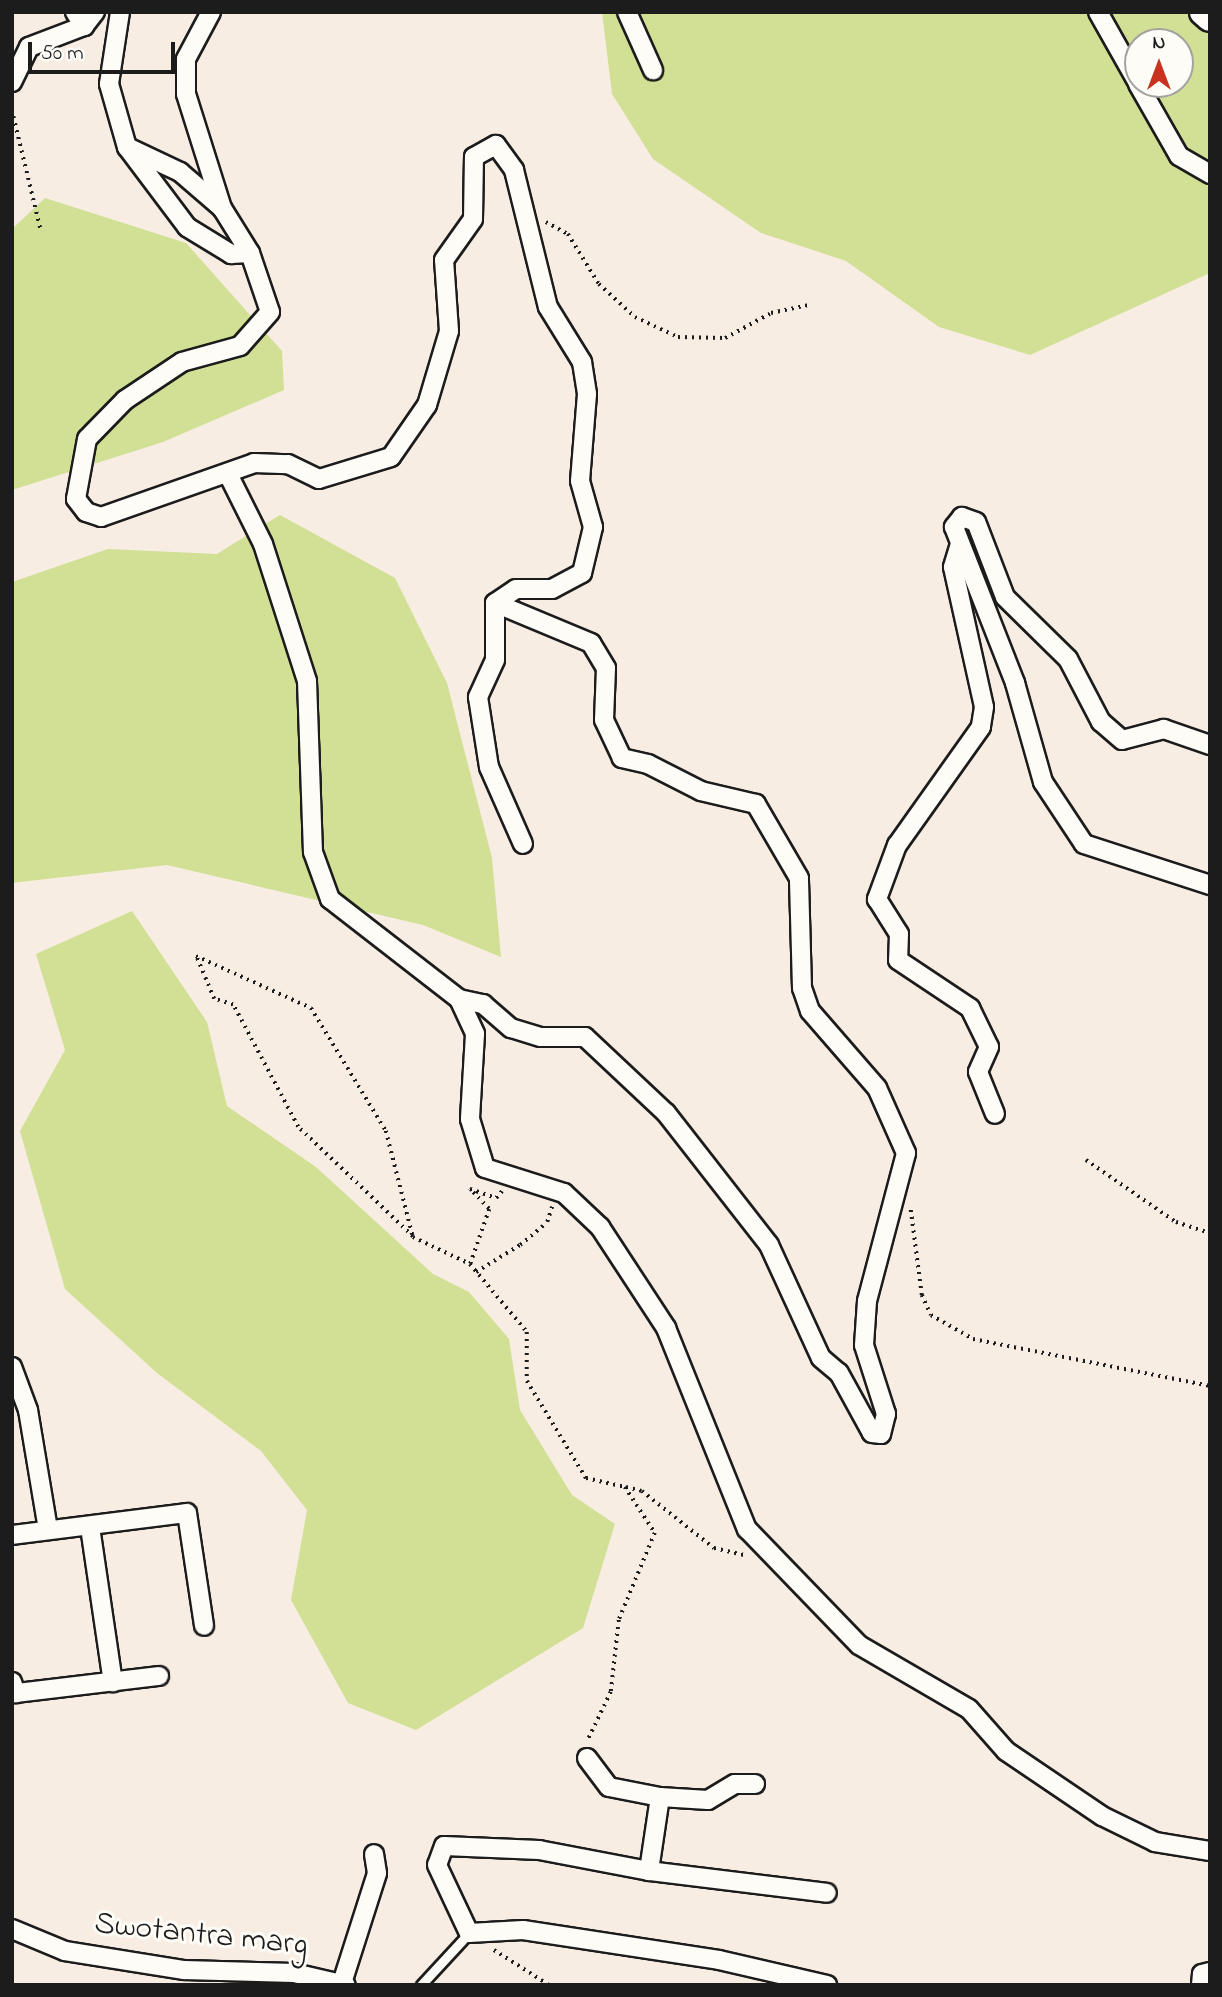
<!DOCTYPE html>
<style>
body{margin:0}
#map{position:relative;width:1222px;height:1997px;overflow:hidden;background:#f7ede3;font-family:"Indie Flower",sans-serif}
div>[style]{position:absolute}
.green>*{inset:0;background:#d1e094}
.path>*{height:3.5px;margin-top:-1.75px;transform-origin:0;background:repeating-linear-gradient(90deg,#1c1c1c 0 2px,transparent 0 7px)}
.roads{filter:drop-shadow(2px 0 #1c1c1c) drop-shadow(-2px 0 #1c1c1c) drop-shadow(0 2px #1c1c1c) drop-shadow(0 -2px #1c1c1c)}
.lane>*{height:9px;margin:-4.5px;padding:0 4.5px;transform-origin:4.5px;border-radius:4.5px;background:#fdfcf7}
.street>*{height:18px;margin:-9px;padding:0 9px;transform-origin:9px;border-radius:9px;background:#fdfcf7}
.secondary>*{height:26px;margin:-13px;padding:0 13px;transform-origin:13px;border-radius:13px;background:#fdfcf7}
span{translate:-50% -50%;white-space:nowrap;text-align:center;line-height:1.15;-webkit-text-stroke:6px #fdfcf7;paint-order:stroke}
.street-label{font-size:32px;color:#1c1c1c}
.frame{position:absolute;inset:0;border:14px solid #1c1c1c;pointer-events:none}
.north{position:absolute;left:1124px;top:28px;width:70px;height:70px;box-sizing:border-box;background:#fdfcf7;border:2px solid #a3a29f;border-radius:50%;rotate:0deg;font-size:19px;font-weight:700;line-height:28px;text-align:center;color:#1c1c1c}
.north::after{content:'';display:block;margin:auto;width:24px;height:32px;background:#c8321e;clip-path:polygon(50% 0,100% 100%,50% 72%,0 100%)}
.scale{position:absolute;left:28px;top:42px;width:147px;height:32px;box-sizing:border-box;border:4px solid #1c1c1c;border-top:0;padding-left:9px;font-size:21px;line-height:24px;white-space:nowrap;color:#1c1c1c;-webkit-text-stroke:5px #fdfcf7;paint-order:stroke}
</style>
<div id="map">
<div class="green">
<div style="clip-path:polygon(evenodd,602px 12px,1210px 12px,1210px 273px,1030px 355px,939px 327px,846px 261px,761px 233px,653px 159px,612px 94px,602px 12px,1138px 42px,1180px 42px,1180px 84px,1138px 84px,1138px 42px)"></div>
<div style="clip-path:polygon(45px 198px,186px 243px,282px 351px,284px 390px,163px 442px,12px 490px,12px 229px)"></div>
<div style="clip-path:polygon(280px 515px,395px 578px,447px 683px,492px 858px,501px 957px,423px 925px,167px 865px,12px 883px,12px 582px,108px 549px,217px 554px)"></div>
<div style="clip-path:polygon(132px 911px,207px 1022px,227px 1106px,316px 1167px,433px 1274px,469px 1292px,509px 1339px,520px 1410px,572px 1495px,615px 1524px,583px 1628px,416px 1730px,348px 1703px,291px 1600px,307px 1510px,261px 1451px,157px 1373px,65px 1289px,20px 1131px,65px 1050px,36px 954px)"></div>
</div>
<div class="path">
<div style="left:12px;top:110px;width:124px;rotate:76.5deg"></div>
<div style="left:546px;top:222px;width:25px;rotate:29deg"></div>
<div style="left:568px;top:234px;width:59px;rotate:58.2deg"></div>
<div style="left:599px;top:284px;width:49px;rotate:42.5deg"></div>
<div style="left:635px;top:317px;width:47px;rotate:24.9deg"></div>
<div style="left:678px;top:337px;width:47px;rotate:1.2deg"></div>
<div style="left:725px;top:338px;width:52px;rotate:-28.5deg"></div>
<div style="left:771px;top:313px;width:39px;rotate:-12deg"></div>
<div style="left:1086px;top:1160px;width:109px;rotate:34.6deg"></div>
<div style="left:1176px;top:1222px;width:36px;rotate:18deg"></div>
<div style="left:911px;top:1210px;width:86px;rotate:82.6deg"></div>
<div style="left:922px;top:1295px;width:22px;rotate:66deg"></div>
<div style="left:931px;top:1315px;width:48px;rotate:29.7deg"></div>
<div style="left:973px;top:1339px;width:242px;rotate:11.2deg"></div>
<div style="left:413px;top:1237px;width:159px;rotate:-136.3deg"></div>
<div style="left:298px;top:1127px;width:138px;rotate:-118deg"></div>
<div style="left:233px;top:1005px;width:20px;rotate:-162deg"></div>
<div style="left:214px;top:999px;width:47px;rotate:-112.7deg"></div>
<div style="left:196px;top:956px;width:126px;rotate:24.3deg"></div>
<div style="left:311px;top:1008px;width:144px;rotate:58.6deg"></div>
<div style="left:386px;top:1131px;width:109px;rotate:75.7deg"></div>
<div style="left:413px;top:1237px;width:63px;rotate:25.3deg"></div>
<div style="left:470px;top:1264px;width:89px;rotate:50deg"></div>
<div style="left:527px;top:1332px;width:49px;rotate:90deg"></div>
<div style="left:527px;top:1381px;width:114px;rotate:58.7deg"></div>
<div style="left:586px;top:1478px;width:40px;rotate:13deg"></div>
<div style="left:625px;top:1487px;width:55px;rotate:56.9deg"></div>
<div style="left:655px;top:1533px;width:94px;rotate:112.5deg"></div>
<div style="left:619px;top:1620px;width:72px;rotate:96.3deg"></div>
<div style="left:611px;top:1692px;width:55px;rotate:115.6deg"></div>
<div style="left:470px;top:1264px;width:58px;rotate:-70.9deg"></div>
<div style="left:489px;top:1209px;width:28px;rotate:-134deg"></div>
<div style="left:470px;top:1189px;width:28px;rotate:19deg"></div>
<div style="left:496px;top:1198px;width:9px;rotate:-49deg"></div>
<div style="left:476px;top:1272px;width:52px;rotate:-31.5deg"></div>
<div style="left:520px;top:1245px;width:35px;rotate:-40deg"></div>
<div style="left:547px;top:1222px;width:16px;rotate:-72deg"></div>
<div style="left:626px;top:1487px;width:16px;rotate:14deg"></div>
<div style="left:642px;top:1491px;width:92px;rotate:38.4deg"></div>
<div style="left:714px;top:1548px;width:32px;rotate:13deg"></div>
<div style="left:494px;top:1950px;width:65px;rotate:32.5deg"></div>
</div>
<div class="roads">
<div class="lane">
<div style="left:421px;top:1985px;width:71px;rotate:-47.3deg"></div>
</div>
<div class="street">
<div style="left:75px;top:12px;width:17px;rotate:57deg"></div>
<div style="left:84px;top:26px;width:18px;rotate:-52deg"></div>
<div style="left:120px;top:12px;width:73px;rotate:98.7deg"></div>
<div style="left:109px;top:84px;width:66px;rotate:74.1deg"></div>
<div style="left:127px;top:147px;width:100px;rotate:53.1deg"></div>
<div style="left:187px;top:227px;width:52px;rotate:31.5deg"></div>
<div style="left:231px;top:254px;width:19px;rotate:-3deg"></div>
<div style="left:211px;top:12px;width:53px;rotate:118deg"></div>
<div style="left:186px;top:59px;width:35px;rotate:90deg"></div>
<div style="left:186px;top:94px;width:120px;rotate:72.5deg"></div>
<div style="left:222px;top:208px;width:53px;rotate:58.1deg"></div>
<div style="left:250px;top:253px;width:62px;rotate:71.3deg"></div>
<div style="left:270px;top:312px;width:45px;rotate:131.4deg"></div>
<div style="left:240px;top:346px;width:60px;rotate:164.6deg"></div>
<div style="left:182px;top:362px;width:69px;rotate:146.3deg"></div>
<div style="left:125px;top:400px;width:54px;rotate:134.3deg"></div>
<div style="left:87px;top:439px;width:61px;rotate:100.4deg"></div>
<div style="left:76px;top:499px;width:16px;rotate:52deg"></div>
<div style="left:86px;top:512px;width:16px;rotate:18deg"></div>
<div style="left:101px;top:517px;width:162px;rotate:-19.4deg"></div>
<div style="left:254px;top:463px;width:34px;rotate:2deg"></div>
<div style="left:288px;top:464px;width:34px;rotate:26deg"></div>
<div style="left:319px;top:479px;width:75px;rotate:-17deg"></div>
<div style="left:391px;top:457px;width:63px;rotate:-55.3deg"></div>
<div style="left:427px;top:405px;width:77px;rotate:-73.4deg"></div>
<div style="left:449px;top:331px;width:71px;rotate:-94deg"></div>
<div style="left:444px;top:260px;width:50px;rotate:-54.7deg"></div>
<div style="left:473px;top:219px;width:62px;rotate:-89.1deg"></div>
<div style="left:474px;top:157px;width:25px;rotate:-29deg"></div>
<div style="left:496px;top:145px;width:31px;rotate:54deg"></div>
<div style="left:514px;top:170px;width:141px;rotate:76.1deg"></div>
<div style="left:548px;top:307px;width:65px;rotate:58.3deg"></div>
<div style="left:582px;top:362px;width:32px;rotate:81deg"></div>
<div style="left:587px;top:394px;width:87px;rotate:94.6deg"></div>
<div style="left:580px;top:481px;width:48px;rotate:74.2deg"></div>
<div style="left:593px;top:527px;width:47px;rotate:103.4deg"></div>
<div style="left:582px;top:573px;width:34px;rotate:152deg"></div>
<div style="left:552px;top:589px;width:36px;rotate:180deg"></div>
<div style="left:516px;top:589px;width:25px;rotate:146deg"></div>
<div style="left:627px;top:12px;width:64px;rotate:65.9deg"></div>
<div style="left:1098px;top:12px;width:81px;rotate:60.6deg"></div>
<div style="left:12px;top:82px;width:39px;rotate:-64deg"></div>
<div style="left:29px;top:47px;width:59px;rotate:-20.9deg"></div>
<div style="left:1138px;top:84px;width:83px;rotate:60.3deg"></div>
<div style="left:1179px;top:156px;width:36px;rotate:30deg"></div>
<div style="left:127px;top:147px;width:59px;rotate:25.3deg"></div>
<div style="left:180px;top:172px;width:55px;rotate:40.6deg"></div>
<div style="left:228px;top:474px;width:78px;rotate:63.4deg"></div>
<div style="left:263px;top:544px;width:144px;rotate:72.2deg"></div>
<div style="left:307px;top:681px;width:171px;rotate:88deg"></div>
<div style="left:313px;top:852px;width:50px;rotate:70.1deg"></div>
<div style="left:330px;top:899px;width:163px;rotate:37.8deg"></div>
<div style="left:459px;top:999px;width:38px;rotate:65deg"></div>
<div style="left:475px;top:1034px;width:85px;rotate:93.4deg"></div>
<div style="left:470px;top:1119px;width:51px;rotate:73deg"></div>
<div style="left:485px;top:1168px;width:83px;rotate:17.6deg"></div>
<div style="left:564px;top:1193px;width:50px;rotate:43.4deg"></div>
<div style="left:600px;top:1227px;width:121px;rotate:56.8deg"></div>
<div style="left:666px;top:1328px;width:217px;rotate:68.1deg"></div>
<div style="left:747px;top:1529px;width:161px;rotate:46deg"></div>
<div style="left:859px;top:1645px;width:127px;rotate:30.2deg"></div>
<div style="left:969px;top:1709px;width:56px;rotate:48.6deg"></div>
<div style="left:1006px;top:1751px;width:116px;rotate:34.1deg"></div>
<div style="left:1102px;top:1816px;width:59px;rotate:26.1deg"></div>
<div style="left:1155px;top:1842px;width:56px;rotate:9.3deg"></div>
<div style="left:960px;top:544px;width:24px;rotate:107deg"></div>
<div style="left:953px;top:567px;width:143px;rotate:77.5deg"></div>
<div style="left:984px;top:707px;width:20px;rotate:99deg"></div>
<div style="left:981px;top:727px;width:145px;rotate:125.4deg"></div>
<div style="left:897px;top:845px;width:58px;rotate:110.3deg"></div>
<div style="left:877px;top:899px;width:41px;rotate:57.8deg"></div>
<div style="left:899px;top:934px;width:26px;rotate:92deg"></div>
<div style="left:898px;top:960px;width:87px;rotate:33.7deg"></div>
<div style="left:970px;top:1008px;width:43px;rotate:64deg"></div>
<div style="left:989px;top:1047px;width:27px;rotate:114deg"></div>
<div style="left:978px;top:1072px;width:45px;rotate:68deg"></div>
<div style="left:1210px;top:745px;width:49px;rotate:-160.8deg"></div>
<div style="left:1164px;top:729px;width:43px;rotate:165.3deg"></div>
<div style="left:1122px;top:740px;width:28px;rotate:-139deg"></div>
<div style="left:1101px;top:722px;width:71px;rotate:-117.6deg"></div>
<div style="left:1068px;top:659px;width:88px;rotate:-135.5deg"></div>
<div style="left:1005px;top:597px;width:80px;rotate:-111.1deg"></div>
<div style="left:976px;top:522px;width:15px;rotate:-160deg"></div>
<div style="left:962px;top:517px;width:13px;rotate:129deg"></div>
<div style="left:954px;top:527px;width:168px;rotate:68.6deg"></div>
<div style="left:1015px;top:683px;width:103px;rotate:74.2deg"></div>
<div style="left:1043px;top:782px;width:74px;rotate:56.5deg"></div>
<div style="left:1084px;top:844px;width:133px;rotate:18deg"></div>
<div style="left:459px;top:999px;width:25px;rotate:12deg"></div>
<div style="left:483px;top:1004px;width:37px;rotate:41deg"></div>
<div style="left:511px;top:1028px;width:31px;rotate:17deg"></div>
<div style="left:541px;top:1037px;width:44px"></div>
<div style="left:585px;top:1037px;width:111px;rotate:43.2deg"></div>
<div style="left:666px;top:1113px;width:167px;rotate:52deg"></div>
<div style="left:769px;top:1245px;width:124px;rotate:65.3deg"></div>
<div style="left:821px;top:1358px;width:23px;rotate:40deg"></div>
<div style="left:839px;top:1373px;width:68px;rotate:61.2deg"></div>
<div style="left:872px;top:1433px;width:9px;rotate:6deg"></div>
<div style="left:881px;top:1434px;width:21px;rotate:-76deg"></div>
<div style="left:886px;top:1414px;width:72px;rotate:-107.7deg"></div>
<div style="left:864px;top:1345px;width:44px;rotate:-86.1deg"></div>
<div style="left:867px;top:1301px;width:153px;rotate:-75.2deg"></div>
<div style="left:906px;top:1153px;width:71px;rotate:-114deg"></div>
<div style="left:877px;top:1088px;width:102px;rotate:-131deg"></div>
<div style="left:810px;top:1011px;width:24px;rotate:-109deg"></div>
<div style="left:802px;top:988px;width:110px;rotate:-91.6deg"></div>
<div style="left:799px;top:878px;width:86px;rotate:-120.2deg"></div>
<div style="left:756px;top:804px;width:57px;rotate:-166.7deg"></div>
<div style="left:701px;top:791px;width:59px;rotate:-153deg"></div>
<div style="left:648px;top:764px;width:27px;rotate:-167deg"></div>
<div style="left:622px;top:758px;width:42px;rotate:-115.3deg"></div>
<div style="left:604px;top:720px;width:52px;rotate:-87.8deg"></div>
<div style="left:606px;top:668px;width:29px;rotate:-121deg"></div>
<div style="left:591px;top:643px;width:104px;rotate:-157.4deg"></div>
<div style="left:495px;top:603px;width:57px;rotate:90deg"></div>
<div style="left:495px;top:660px;width:41px;rotate:114.7deg"></div>
<div style="left:478px;top:697px;width:71px;rotate:81.1deg"></div>
<div style="left:489px;top:767px;width:84px;rotate:66.2deg"></div>
<div style="left:12px;top:1367px;width:46px;rotate:69.6deg"></div>
<div style="left:28px;top:1410px;width:121px;rotate:80.5deg"></div>
<div style="left:90px;top:1527px;width:157px;rotate:81.6deg"></div>
<div style="left:12px;top:1535px;width:176px;rotate:-7.2deg"></div>
<div style="left:187px;top:1513px;width:114px;rotate:81.4deg"></div>
<div style="left:12px;top:1682px;width:12px;rotate:70deg"></div>
<div style="left:16px;top:1693px;width:144px;rotate:-6.8deg"></div>
<div style="left:587px;top:1758px;width:36px;rotate:53deg"></div>
<div style="left:609px;top:1787px;width:52px;rotate:11.1deg"></div>
<div style="left:660px;top:1797px;width:48px;rotate:3.6deg"></div>
<div style="left:708px;top:1800px;width:31px;rotate:-31deg"></div>
<div style="left:735px;top:1784px;width:20px"></div>
<div style="left:660px;top:1797px;width:75px;rotate:98.5deg"></div>
<div style="left:649px;top:1871px;width:112px;rotate:-169.2deg"></div>
<div style="left:539px;top:1850px;width:95px;rotate:-177.6deg"></div>
<div style="left:444px;top:1846px;width:20px;rotate:110deg"></div>
<div style="left:437px;top:1865px;width:75px;rotate:64.8deg"></div>
<div style="left:469px;top:1933px;width:54px;rotate:-3.2deg"></div>
<div style="left:523px;top:1930px;width:198px;rotate:8.7deg"></div>
<div style="left:719px;top:1960px;width:111px;rotate:13deg"></div>
<div style="left:649px;top:1871px;width:179px;rotate:7deg"></div>
<div style="left:12px;top:1929px;width:57px;rotate:22.5deg"></div>
<div style="left:65px;top:1951px;width:121px;rotate:9.1deg"></div>
<div style="left:184px;top:1970px;width:110px;rotate:1.6deg"></div>
<div style="left:294px;top:1973px;width:53px;rotate:13deg"></div>
<div style="left:342px;top:1983px;width:115px;rotate:-72.3deg"></div>
<div style="left:377px;top:1873px;width:19px;rotate:-99deg"></div>
<div style="left:1201px;top:1985px;width:11px;rotate:-85deg"></div>
<div style="left:1202px;top:1974px;width:8px;rotate:-14deg"></div>
</div>
<div class="secondary">
<div style="left:1203px;top:12px;width:9px;rotate:41deg"></div>
</div>
</div>
<div class="street-label">
<span style="left:201px;top:1936px;rotate:6deg">Swotantra marg</span>
</div>
<div class="frame"></div>
<div class="north">N</div>
<div class="scale">50 m</div>
</div>
